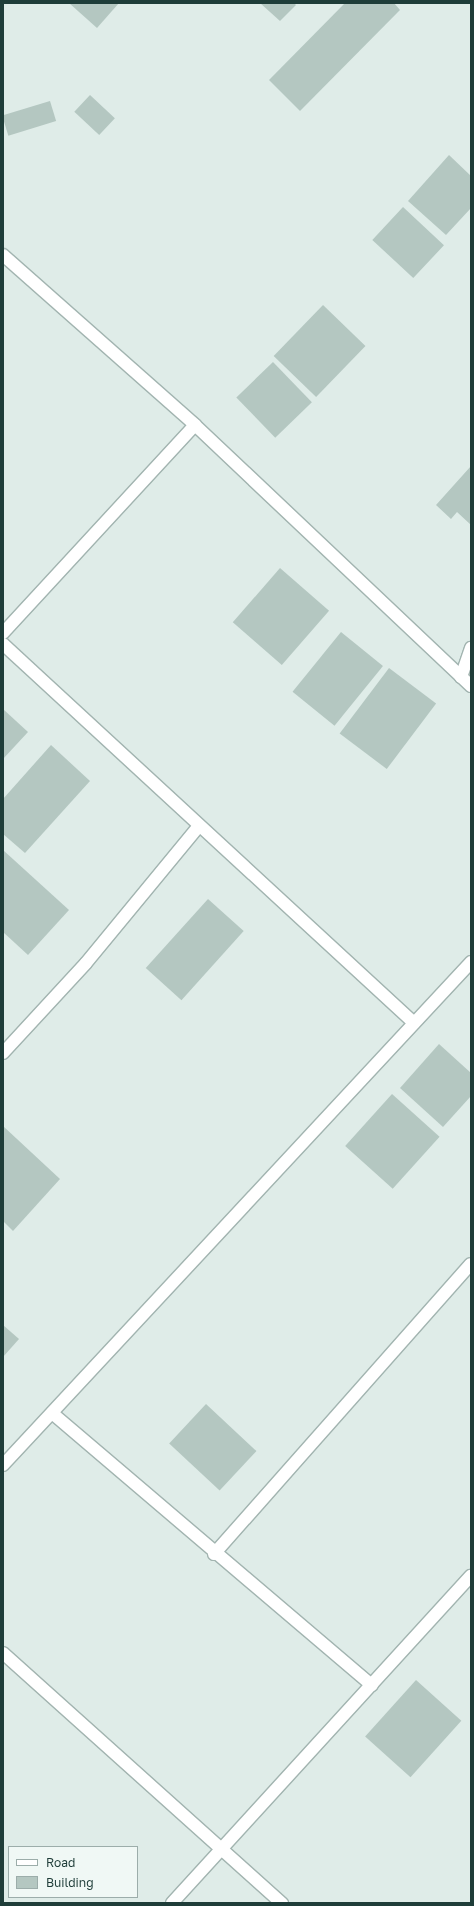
<!DOCTYPE html>
<style>
body{margin:0}
#map{position:relative;width:474px;height:1906px;overflow:hidden;background:#dfece8;font-family:"Golos Text",sans-serif}
div>[style]{position:absolute}
.building>*{inset:0;background:#b4c7c1;transform-origin:0 0}
.roads{filter:drop-shadow(1px 0 #a2b4b0) drop-shadow(-1px 0 #a2b4b0) drop-shadow(0 1px #a2b4b0) drop-shadow(0 -1px #a2b4b0)}
.street>*{height:12px;margin:-6px;padding:0 6px;transform-origin:6px;border-radius:6px;background:#fff}
span{translate:-50% -50%;white-space:nowrap;text-align:center;line-height:1.15;-webkit-text-stroke:3.5px #f0f8f5;paint-order:stroke}
.frame{position:absolute;inset:0;border:4px solid #1f3d39;pointer-events:none}
.legend{position:absolute;left:8px;top:1846px;width:130px;height:52px;box-sizing:border-box;background:#f0f8f5;border:1px solid #9cadaa;margin:0;padding:5px 7px;list-style:none;font-size:12px;color:#1f3d39}
.legend li{display:flex;align-items:center;gap:8px;height:20px}
.legend b{width:20px;border:1px solid #9cadaa}
</style>
<div id="map">
<div class="building">
<div style="clip-path:polygon(69px 3px,119px 3px,97px 28px)"></div>
<div style="clip-path:polygon(260px 3px,294px 3px,296px 5px,280px 21px)"></div>
<div style="clip-path:polygon(345px 3px,394px 3px,400px 10px,300px 111px,269px 80px)"></div>
<div style="left:90px;top:95px;width:34px;height:23px;rotate:43deg"></div>
<div style="left:50px;top:101px;width:21px;height:50px;rotate:73deg"></div>
<div style="clip-path:polygon(449px 155px,471px 176px,471px 208px,446px 235px,408px 201px)"></div>
<div style="left:403px;top:207px;width:56px;height:45px;rotate:43deg"></div>
<div style="left:323px;top:305px;width:59px;height:71px;rotate:44deg"></div>
<div style="left:273px;top:362px;width:56px;height:51px;rotate:46deg"></div>
<div style="clip-path:polygon(471px 466px,471px 525px,457px 512px,451px 519px,436px 505px)"></div>
<div style="left:280px;top:568px;width:65px;height:72px;rotate:41deg"></div>
<div style="left:341px;top:632px;width:54px;height:77px;rotate:39deg"></div>
<div style="left:389px;top:668px;width:59px;height:82px;rotate:37deg"></div>
<div style="clip-path:polygon(3px 709px,28px 732px,3px 759px)"></div>
<div style="clip-path:polygon(51px 745px,90px 781px,25px 853px,3px 834px,3px 799px)"></div>
<div style="clip-path:polygon(3px 850px,69px 910px,28px 955px,3px 932px)"></div>
<div style="left:208px;top:899px;width:48px;height:93px;rotate:42deg"></div>
<div style="clip-path:polygon(439px 1044px,471px 1073px,471px 1096px,443px 1127px,400px 1088px)"></div>
<div style="left:392px;top:1094px;width:64px;height:70px;rotate:42deg"></div>
<div style="clip-path:polygon(3px 1126px,60px 1179px,13px 1231px,3px 1221px)"></div>
<div style="clip-path:polygon(3px 1325px,19px 1339px,3px 1357px)"></div>
<div style="left:206px;top:1404px;width:69px;height:54px;rotate:43deg"></div>
<div style="left:416px;top:1680px;width:61px;height:76px;rotate:42deg"></div>
</div>
<div class="roads">
<div class="street">
<div style="left:3px;top:255px;width:256px;rotate:41.5deg"></div>
<div style="left:195px;top:425px;width:380px;rotate:43.4deg"></div>
<div style="left:3px;top:633px;width:283px;rotate:-47.3deg"></div>
<div style="left:3px;top:644px;width:559px;rotate:42.68deg"></div>
<div style="left:461px;top:677px;width:31px;rotate:-71deg"></div>
<div style="left:3px;top:1053px;width:122px;rotate:-47.3deg"></div>
<div style="left:86px;top:963px;width:178px;rotate:-50.5deg"></div>
<div style="left:52px;top:1413px;width:420px;rotate:40.4deg"></div>
<div style="left:3px;top:1465px;width:687px;rotate:-47.06deg"></div>
<div style="left:214px;top:1554px;width:387px;rotate:-48.5deg"></div>
<div style="left:3px;top:1653px;width:375px;rotate:41.9deg"></div>
<div style="left:172px;top:1903px;width:443px;rotate:-47.6deg"></div>
</div>
</div>
<div class="frame"></div>
<ul class="legend">
<li><b style="height:5px;background:#fff"></b>Road</li>
<li><b style="height:11px;background:#b4c7c1"></b>Building</li>
</ul>
</div>
